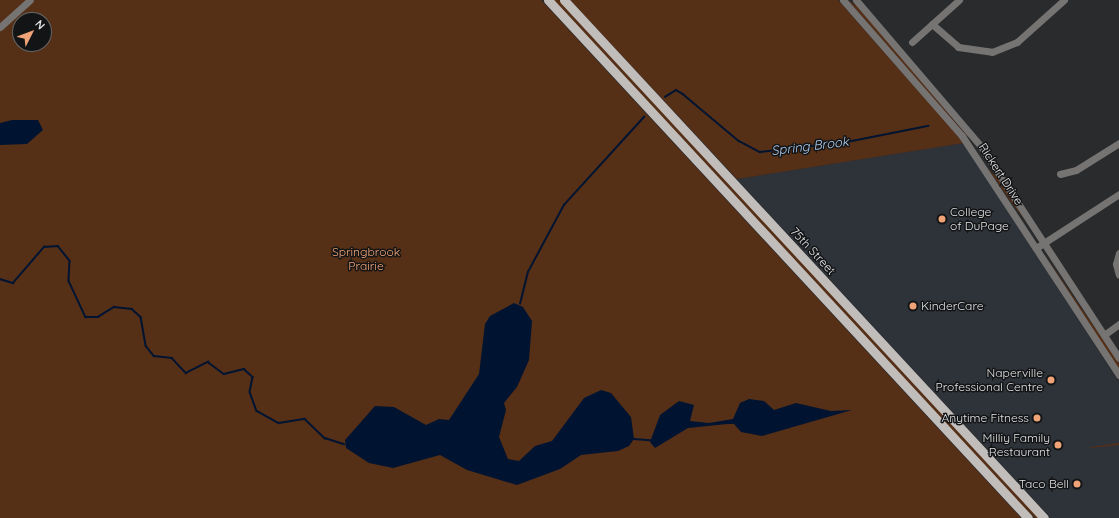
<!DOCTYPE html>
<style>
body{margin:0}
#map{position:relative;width:1119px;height:518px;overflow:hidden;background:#2a2b2d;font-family:Quicksand,sans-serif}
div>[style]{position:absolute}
.built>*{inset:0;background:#2e333a}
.green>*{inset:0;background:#562f17}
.water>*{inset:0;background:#001431}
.stream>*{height:1.5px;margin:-0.75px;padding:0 0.75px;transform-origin:0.75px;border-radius:0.75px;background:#001431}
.minor>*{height:7px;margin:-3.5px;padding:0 3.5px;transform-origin:3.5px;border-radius:3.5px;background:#757473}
.major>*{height:9px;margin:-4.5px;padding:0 4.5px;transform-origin:4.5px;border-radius:4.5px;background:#c0bdbb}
.dots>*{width:11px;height:11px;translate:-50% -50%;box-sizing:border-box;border:2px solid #131415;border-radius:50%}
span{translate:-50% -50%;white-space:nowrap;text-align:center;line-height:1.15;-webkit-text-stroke:3px #131415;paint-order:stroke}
.street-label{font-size:12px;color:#e2e3e5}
.poi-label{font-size:12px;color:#e2e3e5}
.left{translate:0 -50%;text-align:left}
.right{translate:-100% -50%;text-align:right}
.park-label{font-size:12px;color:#f8a97a}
.water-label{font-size:13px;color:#b0cdee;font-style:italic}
.north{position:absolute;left:12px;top:12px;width:40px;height:40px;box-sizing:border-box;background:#131415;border:1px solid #666768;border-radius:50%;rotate:48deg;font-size:11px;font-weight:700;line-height:16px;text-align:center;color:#e2e3e5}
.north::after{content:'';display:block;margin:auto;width:14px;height:18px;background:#efa376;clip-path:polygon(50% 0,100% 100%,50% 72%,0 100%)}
</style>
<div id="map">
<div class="built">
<div style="clip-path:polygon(964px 143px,1119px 383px,1119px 518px,1051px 518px,737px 179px)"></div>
</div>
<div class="green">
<div style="clip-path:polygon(evenodd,0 0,541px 0,1021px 518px,0 518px,0 0,20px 20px,44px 20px,44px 44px,20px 44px,20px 20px)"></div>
<div style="clip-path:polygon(552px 0,560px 0,1041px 518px,1035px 518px,1003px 487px)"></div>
<div style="clip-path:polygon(570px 0,838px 0,964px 143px,737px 179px)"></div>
<div style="clip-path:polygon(848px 0,860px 8px,968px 137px,966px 136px)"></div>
<div style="clip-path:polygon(988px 168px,1005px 187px,1025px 220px,1011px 202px)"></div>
<div style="clip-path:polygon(1044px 254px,1119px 363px,1119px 370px,1049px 262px)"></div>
<div style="clip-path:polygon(1119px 443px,1119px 445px,1090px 448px,1091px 447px)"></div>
</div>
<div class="water">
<div style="clip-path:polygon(12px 120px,38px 120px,43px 130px,27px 144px,0 145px,0 123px)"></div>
<div style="clip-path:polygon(514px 303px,523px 307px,532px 321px,529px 360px,517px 387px,504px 403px,506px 410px,499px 437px,508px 459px,519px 461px,535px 446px,552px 441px,584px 398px,601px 390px,611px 393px,631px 417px,634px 439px,629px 446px,618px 451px,581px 455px,560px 469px,517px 485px,467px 470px,440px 455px,393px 468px,369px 463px,346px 448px,345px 440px,375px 406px,394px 407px,426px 425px,439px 419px,449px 420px,479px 374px,485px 324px,490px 316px)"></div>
<div style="clip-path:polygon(749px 399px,764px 401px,774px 410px,796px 403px,831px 411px,852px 410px,762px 436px,741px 432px,734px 424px,727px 424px,688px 428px,655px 448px,650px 442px,660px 415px,679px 401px,694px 405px,690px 421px,709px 423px,733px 419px,740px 403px)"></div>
</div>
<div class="stream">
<div style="left:665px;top:97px;width:13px;rotate:-32deg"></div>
<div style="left:676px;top:90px;width:8px;rotate:30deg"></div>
<div style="left:683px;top:94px;width:73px;rotate:40deg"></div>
<div style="left:739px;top:141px;width:24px;rotate:28deg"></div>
<div style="left:760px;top:152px;width:88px;rotate:-6.6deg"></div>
<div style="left:847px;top:142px;width:83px;rotate:-11.2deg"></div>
<div style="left:0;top:279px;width:14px;rotate:17deg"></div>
<div style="left:13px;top:283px;width:48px;rotate:-49.3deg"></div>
<div style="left:44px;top:247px;width:14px;rotate:-4deg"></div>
<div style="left:58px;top:246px;width:19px;rotate:51deg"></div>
<div style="left:70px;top:261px;width:20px;rotate:93deg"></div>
<div style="left:69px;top:281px;width:40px;rotate:65deg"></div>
<div style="left:86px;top:317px;width:12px"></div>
<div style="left:98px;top:317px;width:19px;rotate:-32deg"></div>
<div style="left:114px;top:307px;width:18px;rotate:6deg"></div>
<div style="left:132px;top:309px;width:12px;rotate:42deg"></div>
<div style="left:141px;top:317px;width:29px;rotate:80deg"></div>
<div style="left:146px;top:346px;width:13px;rotate:51deg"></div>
<div style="left:154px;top:356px;width:18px;rotate:6deg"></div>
<div style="left:172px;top:358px;width:21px;rotate:47deg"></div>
<div style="left:186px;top:373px;width:25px;rotate:-27deg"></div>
<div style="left:208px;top:362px;width:20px;rotate:37deg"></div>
<div style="left:224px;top:374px;width:21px;rotate:-14deg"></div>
<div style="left:244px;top:369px;width:12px;rotate:42deg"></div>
<div style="left:253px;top:377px;width:15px;rotate:101deg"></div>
<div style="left:250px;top:392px;width:20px;rotate:70deg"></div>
<div style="left:257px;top:411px;width:25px;rotate:29deg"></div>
<div style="left:279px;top:423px;width:26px;rotate:-9deg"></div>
<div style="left:305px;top:419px;width:28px;rotate:44deg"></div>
<div style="left:325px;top:438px;width:20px;rotate:18deg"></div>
<div style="left:520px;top:304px;width:33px;rotate:-76deg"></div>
<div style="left:528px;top:272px;width:76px;rotate:-61.8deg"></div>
<div style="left:564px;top:205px;width:119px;rotate:-47.7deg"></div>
<div style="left:634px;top:439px;width:16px;rotate:4deg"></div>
</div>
<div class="minor">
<div style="left:843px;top:0;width:181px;rotate:48.8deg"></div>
<div style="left:962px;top:136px;width:286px;rotate:56.7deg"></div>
<div style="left:856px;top:0;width:191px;rotate:49.5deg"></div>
<div style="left:980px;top:145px;width:254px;rotate:56.9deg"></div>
<div style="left:932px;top:24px;width:35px;rotate:41deg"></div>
<div style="left:958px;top:47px;width:34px;rotate:8deg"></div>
<div style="left:992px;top:52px;width:27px;rotate:-22deg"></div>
<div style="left:1017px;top:42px;width:63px;rotate:-41.8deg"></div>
<div style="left:0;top:27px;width:40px;rotate:-42deg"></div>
<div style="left:912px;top:42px;width:63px;rotate:-41.8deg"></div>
<div style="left:1060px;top:174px;width:16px;rotate:-14deg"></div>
<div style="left:1076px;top:170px;width:51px;rotate:-32.1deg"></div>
<div style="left:1036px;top:248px;width:99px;rotate:-33deg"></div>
<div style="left:1119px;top:253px;width:11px;rotate:105deg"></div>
<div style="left:1116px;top:264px;width:11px;rotate:75deg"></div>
<div style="left:1104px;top:335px;width:19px;rotate:-36deg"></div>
</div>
<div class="major">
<div style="left:548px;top:0;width:706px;rotate:47.18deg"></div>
<div style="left:564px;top:0;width:706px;rotate:47.18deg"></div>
</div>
<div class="dots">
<div style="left:942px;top:219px;background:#efa376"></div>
<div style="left:913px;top:306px;background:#efa376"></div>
<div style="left:1051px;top:380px;background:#efa376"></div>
<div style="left:1037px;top:418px;background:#efa376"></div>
<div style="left:1058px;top:445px;background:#efa376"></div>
<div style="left:1077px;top:484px;background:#efa376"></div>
</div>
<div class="street-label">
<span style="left:1001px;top:174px;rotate:57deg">Rickert Drive</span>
<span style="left:813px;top:251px;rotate:47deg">75th Street</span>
</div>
<div class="poi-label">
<span class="left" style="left:950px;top:219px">College<br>of DuPage</span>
<span class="left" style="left:921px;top:306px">KinderCare</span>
<span class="right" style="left:1043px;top:380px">Naperville<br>Professional Centre</span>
<span class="right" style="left:1029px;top:418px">Anytime Fitness</span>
<span class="right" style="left:1050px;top:445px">Milliy Family<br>Restaurant</span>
<span class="right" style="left:1069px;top:484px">Taco Bell</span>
</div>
<div class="park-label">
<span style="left:366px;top:259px">Springbrook<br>Prairie</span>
</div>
<div class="water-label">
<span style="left:810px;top:146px;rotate:-7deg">Spring Brook</span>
</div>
<div class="north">N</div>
</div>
